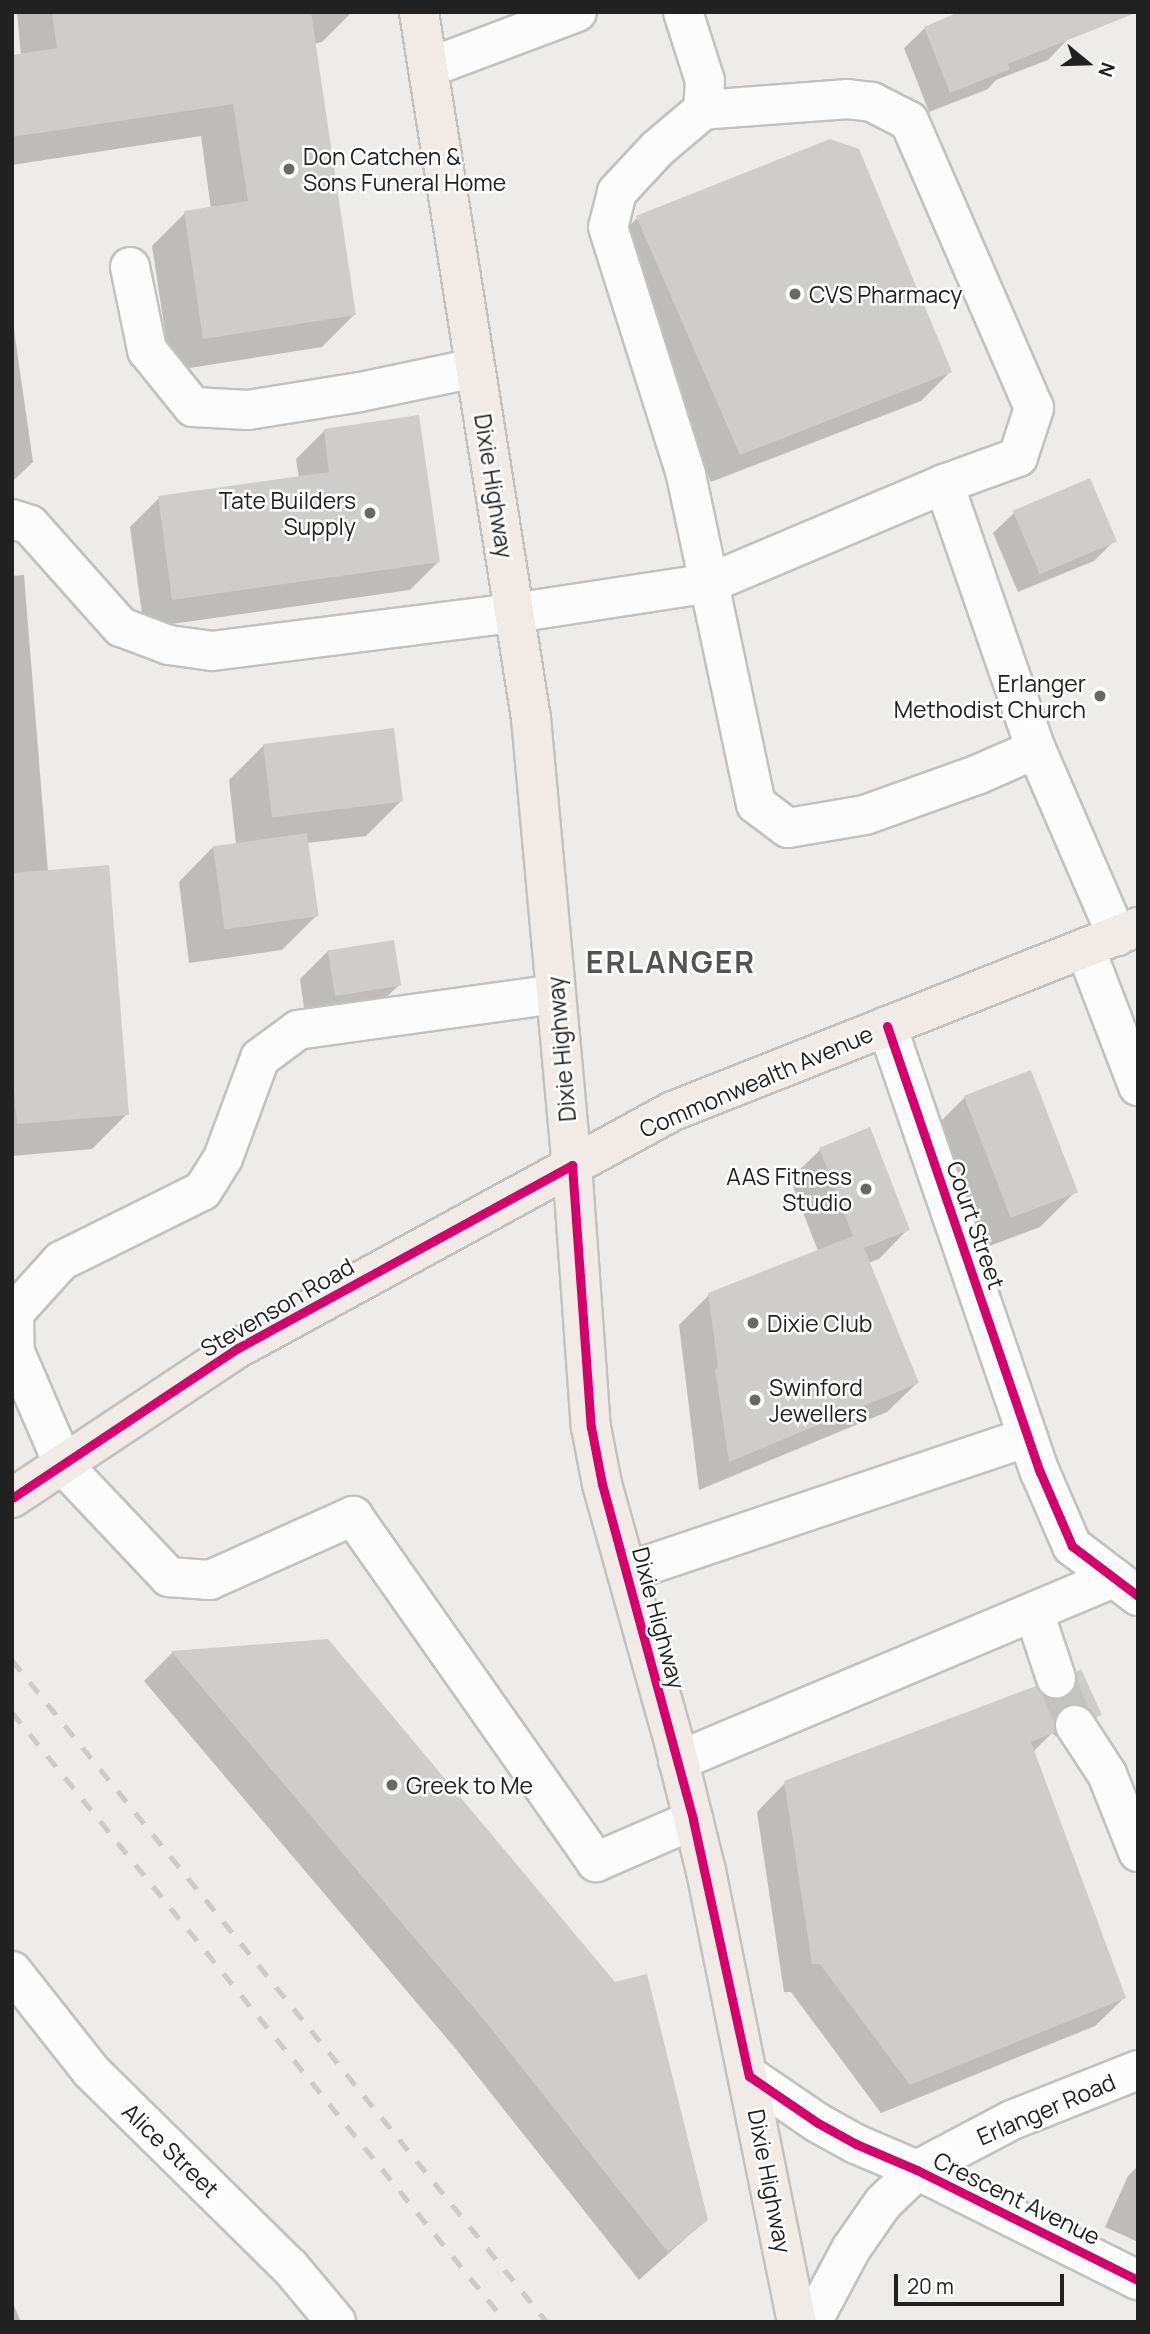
<!DOCTYPE html>
<style>
body{margin:0}
#map{position:relative;width:1150px;height:2334px;overflow:hidden;background:#eeecea;font-family:Manrope,sans-serif}
div>[style]{position:absolute}
.shadow>*{inset:0;background:#0003}
.building>*{inset:0;background:#cfcdcb;transform-origin:0 0}
.minor-tunnel>*{height:38px;margin-top:-19px;transform-origin:0;background:repeating-linear-gradient(90deg,#c5c3c2 0 38px,transparent 0 57px)}
.roads{filter:drop-shadow(2px 0 #c2c1c0) drop-shadow(-2px 0 #c2c1c0) drop-shadow(0 2px #c2c1c0) drop-shadow(0 -2px #c2c1c0)}
.minor>*{height:38px;margin:-19px;padding:0 19px;transform-origin:19px;border-radius:19px;background:#fcfcfc}
.major>*{height:38px;margin:-19px;padding:0 19px;transform-origin:19px;border-radius:19px;background:#f1ebe7}
.rail>*{height:5px;margin-top:-2.5px;transform-origin:0;background:repeating-linear-gradient(90deg,#cbcbcb 0 14px,transparent 0 28px)}
.cycleway>*{height:9px;margin:-4.5px;padding:0 4.5px;transform-origin:4.5px;border-radius:4.5px;background:#d6006c}
.dots>*{width:19px;height:19px;translate:-50% -50%;box-sizing:border-box;border:4px solid #fff;border-radius:50%}
span{translate:-50% -50%;white-space:nowrap;text-align:center;line-height:1.15;-webkit-text-stroke:5px #fff;paint-order:stroke}
.poi-label{font-size:23px;color:#212121}
.left{translate:0 -50%;text-align:left}
.right{translate:-100% -50%;text-align:right}
.street-label{font-size:23px;color:#212121}
.district-label{font-size:30px;color:#545454;font-weight:700;letter-spacing:2px}
.frame{position:absolute;inset:0;border:14px solid #212121;pointer-events:none}
.north{position:absolute;left:1052px;top:28px;width:70px;height:70px;-webkit-text-stroke:5px #fff;paint-order:stroke;rotate:109deg;font-size:19px;font-weight:700;line-height:28px;text-align:center;color:#212121}
.north::after{content:'';display:block;margin:auto;width:24px;height:32px;background:#212121;clip-path:polygon(50% 0,100% 100%,50% 72%,0 100%)}
.scale{position:absolute;left:894px;top:2274px;width:170px;height:32px;box-sizing:border-box;border:4px solid #212121;border-top:0;padding-left:9px;font-size:21px;line-height:24px;white-space:nowrap;color:#212121;-webkit-text-stroke:5px #fff;paint-order:stroke}
</style>
<div id="map">
<div class="shadow">
<div style="clip-path:polygon(17px 12px,352px 12px,322px 42px,314px 44px,355px 314px,322px 347px,171px 371px,152px 246px,185px 213px,211px 209px,201px 136px,12px 165px,12px 57px,21px 56px)"></div>
<div style="clip-path:polygon(925px 28px,1068px 39px,1048px 60px,996px 80px,988px 89px,929px 112px,904px 48px)"></div>
<div style="clip-path:polygon(637px 218px,950px 372px,921px 401px,711px 482px,609px 246px)"></div>
<div style="clip-path:polygon(12px 316px,33px 462px,12px 482px)"></div>
<div style="clip-path:polygon(325px 430px,438px 562px,410px 590px,144px 628px,130px 527px,159px 498px,299px 478px,296px 459px)"></div>
<div style="clip-path:polygon(1014px 513px,1115px 540px,1094px 561px,1018px 592px,993px 533px)"></div>
<div style="clip-path:polygon(24px 575px,48px 872px,127px 1114px,92px 1149px,12px 1156px,12px 576px)"></div>
<div style="clip-path:polygon(264px 745px,401px 801px,366px 836px,307px 843px,317px 915px,282px 950px,189px 963px,179px 882px,213px 847px,236px 844px,229px 780px)"></div>
<div style="clip-path:polygon(329px 950px,399px 985px,370px 1013px,306px 1022px,300px 979px)"></div>
<div style="clip-path:polygon(965px 1097px,1075px 1192px,1040px 1227px,974px 1252px,930px 1132px)"></div>
<div style="clip-path:polygon(869px 1129px,908px 1229px,879px 1259px,868px 1263px,917px 1383px,887px 1412px,699px 1490px,679px 1325px,709px 1295px,818px 1251px,790px 1179px,820px 1150px)"></div>
<div style="clip-path:polygon(327px 1641px,706px 2220px,639px 2280px,455px 2048px,144px 1681px,172px 1653px)"></div>
<div style="clip-path:polygon(1078px 1672px,1100px 1714px,1072px 1743px,1067px 1745px,1052px 1733px,1033px 1752px,1124px 1998px,1095px 2026px,881px 2113px,791px 1992px,784px 1992px,757px 1812px,785px 1783px,1041px 1696px,1049px 1700px)"></div>
<div style="clip-path:polygon(1138px 2166px,1138px 2242px,1105px 2227px,1128px 2176px)"></div>
<div style="clip-path:polygon(12px 2301px,21px 2322px,12px 2322px)"></div>
</div>
<div class="building">
<div style="clip-path:polygon(52px 12px,311px 12px,356px 315px,203px 339px,184px 211px,248px 201px,233px 104px,12px 137px,12px 55px,57px 48px)"></div>
<div style="clip-path:polygon(959px 12px,1132px 12px,1133px 14px,1008px 64px,1010px 69px,950px 93px,924px 27px)"></div>
<div style="clip-path:polygon(830px 139px,859px 149px,952px 372px,740px 455px,636px 216px)"></div>
<div style="clip-path:polygon(419px 415px,440px 562px,172px 600px,158px 496px,329px 472px,324px 429px)"></div>
<div style="left:1090px;top:478px;width:69px;height:84px;rotate:67deg"></div>
<div style="left:394px;top:728px;width:74px;height:132px;rotate:83deg"></div>
<div style="left:307px;top:833px;width:84px;height:95px;rotate:82deg"></div>
<div style="clip-path:polygon(109px 865px,129px 1115px,17px 1124px,12px 1066px,12px 873px)"></div>
<div style="left:394px;top:940px;width:46px;height:67px;rotate:81deg"></div>
<div style="left:1031px;top:1070px;width:131px;height:72px;rotate:69deg"></div>
<div style="clip-path:polygon(870px 1127px,910px 1230px,864px 1248px,919px 1383px,729px 1462px,715px 1369px,718px 1368px,708px 1293px,853px 1236px,819px 1148px)"></div>
<div style="clip-path:polygon(328px 1639px,615px 1982px,647px 1974px,708px 2220px,668px 2252px,484px 2020px,171px 1651px)"></div>
<div style="clip-path:polygon(1081px 1669px,1102px 1715px,1096px 1717px,1084px 1705px,1074px 1703px,1064px 1706px,1055px 1716px,1055px 1732px,1031px 1742px,1126px 1998px,910px 2085px,820px 1964px,812px 1964px,784px 1781px,1036px 1686px,1042px 1695px,1051px 1699px,1064px 1698px,1073px 1692px,1077px 1682px,1077px 1671px)"></div>
</div>
<div class="minor-tunnel">
<div style="left:1056px;top:1678px;width:51px;rotate:68deg"></div>
</div>
<div class="roads">
<div class="minor">
<div style="left:683px;top:12px;width:72px;rotate:72.3deg"></div>
<div style="left:705px;top:81px;width:29px;rotate:94deg"></div>
<div style="left:703px;top:110px;width:60px;rotate:139.7deg"></div>
<div style="left:657px;top:149px;width:59px;rotate:132.9deg"></div>
<div style="left:617px;top:192px;width:36px;rotate:104deg"></div>
<div style="left:608px;top:227px;width:260px;rotate:72.5deg"></div>
<div style="left:686px;top:475px;width:336px;rotate:78deg"></div>
<div style="left:756px;top:804px;width:40px;rotate:37deg"></div>
<div style="left:788px;top:828px;width:78px;rotate:-9.6deg"></div>
<div style="left:865px;top:815px;width:121px;rotate:-19.8deg"></div>
<div style="left:979px;top:774px;width:62px;rotate:-23.7deg"></div>
<div style="left:428px;top:68px;width:159px;rotate:-20.6deg"></div>
<div style="left:130px;top:267px;width:85px;rotate:78.4deg"></div>
<div style="left:147px;top:350px;width:73px;rotate:51.1deg"></div>
<div style="left:193px;top:407px;width:55px;rotate:3.1deg"></div>
<div style="left:248px;top:410px;width:113px;rotate:-9.1deg"></div>
<div style="left:360px;top:392px;width:117px;rotate:-11.8deg"></div>
<div style="left:944px;top:484px;width:281px;rotate:70.9deg"></div>
<div style="left:1036px;top:749px;width:204px;rotate:66.6deg"></div>
<div style="left:12px;top:519px;width:19px;rotate:18deg"></div>
<div style="left:30px;top:525px;width:137px;rotate:48.3deg"></div>
<div style="left:121px;top:627px;width:51px;rotate:20.6deg"></div>
<div style="left:169px;top:645px;width:43px;rotate:7.9deg"></div>
<div style="left:212px;top:651px;width:304px;rotate:-7.2deg"></div>
<div style="left:514px;top:613px;width:198px;rotate:-8.7deg"></div>
<div style="left:710px;top:583px;width:254px;rotate:-22.9deg"></div>
<div style="left:944px;top:484px;width:79px;rotate:-20deg"></div>
<div style="left:1018px;top:457px;width:52px;rotate:-71.9deg"></div>
<div style="left:1034px;top:408px;width:313px;rotate:-113.5deg"></div>
<div style="left:909px;top:121px;width:42px;rotate:-152.8deg"></div>
<div style="left:872px;top:102px;width:24px;rotate:-173deg"></div>
<div style="left:848px;top:99px;width:145px;rotate:175.7deg"></div>
<div style="left:1085px;top:948px;width:148px;rotate:69deg"></div>
<div style="left:556px;top:994px;width:260px;rotate:172.1deg"></div>
<div style="left:298px;top:1030px;width:47px;rotate:143.6deg"></div>
<div style="left:260px;top:1058px;width:107px;rotate:110.3deg"></div>
<div style="left:223px;top:1158px;width:39px;rotate:122deg"></div>
<div style="left:202px;top:1191px;width:157px;rotate:153.6deg"></div>
<div style="left:61px;top:1261px;width:70px;rotate:132.1deg"></div>
<div style="left:14px;top:1313px;width:39px;rotate:89deg"></div>
<div style="left:15px;top:1352px;width:124px;rotate:66.7deg"></div>
<div style="left:64px;top:1466px;width:153px;rotate:46.6deg"></div>
<div style="left:169px;top:1577px;width:41px;rotate:4.2deg"></div>
<div style="left:210px;top:1580px;width:157px;rotate:-24.1deg"></div>
<div style="left:353px;top:1516px;width:423px;rotate:54.9deg"></div>
<div style="left:596px;top:1862px;width:106px;rotate:-23.4deg"></div>
<div style="left:887px;top:1026px;width:472px;rotate:71.1deg"></div>
<div style="left:1040px;top:1472px;width:81px;rotate:66.6deg"></div>
<div style="left:1072px;top:1546px;width:83px;rotate:37.1deg"></div>
<div style="left:627px;top:1572px;width:423px;rotate:-18.6deg"></div>
<div style="left:1034px;top:1612px;width:70px;rotate:71.6deg"></div>
<div style="left:1075px;top:1725px;width:59px;rotate:56.9deg"></div>
<div style="left:1107px;top:1774px;width:84px;rotate:68.3deg"></div>
<div style="left:678px;top:1761px;width:473px;rotate:-22.8deg"></div>
<div style="left:12px;top:1971px;width:127px;rotate:51.7deg"></div>
<div style="left:91px;top:2071px;width:279px;rotate:44.6deg"></div>
<div style="left:290px;top:2267px;width:72px;rotate:50.1deg"></div>
<div style="left:749px;top:2076px;width:83px;rotate:34.3deg"></div>
<div style="left:818px;top:2123px;width:43px;rotate:28.9deg"></div>
<div style="left:856px;top:2144px;width:66px;rotate:23.1deg"></div>
<div style="left:917px;top:2170px;width:247px;rotate:26.5deg"></div>
<div style="left:812px;top:2322px;width:83px;rotate:-61.9deg"></div>
<div style="left:851px;top:2249px;width:56px;rotate:-55.2deg"></div>
<div style="left:883px;top:2203px;width:47px;rotate:-44.1deg"></div>
<div style="left:917px;top:2170px;width:107px;rotate:-27.8deg"></div>
<div style="left:1012px;top:2120px;width:136px;rotate:-21.6deg"></div>
</div>
<div class="major">
<div style="left:419px;top:12px;width:715px;rotate:80.99deg"></div>
<div style="left:531px;top:718px;width:449px;rotate:84.8deg"></div>
<div style="left:572px;top:1165px;width:263px;rotate:85.9deg"></div>
<div style="left:591px;top:1427px;width:58px;rotate:79.1deg"></div>
<div style="left:602px;top:1484px;width:272px;rotate:74.4deg"></div>
<div style="left:675px;top:1746px;width:129px;rotate:76.1deg"></div>
<div style="left:706px;top:1871px;width:460px;rotate:78.6deg"></div>
<div style="left:12px;top:1498px;width:271px;rotate:-33.6deg"></div>
<div style="left:238px;top:1348px;width:495px;rotate:-28.6deg"></div>
<div style="left:673px;top:1111px;width:500px;rotate:-21.59deg"></div>
</div>
</div>
<div class="rail">
<div style="left:12px;top:1660px;width:851px;rotate:51.06deg"></div>
<div style="left:12px;top:1712px;width:785px;rotate:51deg"></div>
</div>
<div class="cycleway">
<div style="left:887px;top:1026px;width:472px;rotate:71.1deg"></div>
<div style="left:1040px;top:1472px;width:81px;rotate:66.6deg"></div>
<div style="left:1072px;top:1546px;width:83px;rotate:37.1deg"></div>
<div style="left:12px;top:1498px;width:271px;rotate:-33.6deg"></div>
<div style="left:238px;top:1348px;width:381px;rotate:-28.7deg"></div>
<div style="left:572px;top:1165px;width:263px;rotate:85.9deg"></div>
<div style="left:591px;top:1427px;width:58px;rotate:79.1deg"></div>
<div style="left:602px;top:1484px;width:348px;rotate:74.8deg"></div>
<div style="left:693px;top:1820px;width:262px;rotate:77.7deg"></div>
<div style="left:749px;top:2076px;width:83px;rotate:34.3deg"></div>
<div style="left:818px;top:2123px;width:43px;rotate:28.9deg"></div>
<div style="left:856px;top:2144px;width:66px;rotate:23.1deg"></div>
<div style="left:917px;top:2170px;width:247px;rotate:26.5deg"></div>
</div>
<div class="dots">
<div style="left:289px;top:169px;background:#696867"></div>
<div style="left:795px;top:294px;background:#696867"></div>
<div style="left:370px;top:513px;background:#696867"></div>
<div style="left:1100px;top:696px;background:#696867"></div>
<div style="left:866px;top:1189px;background:#696867"></div>
<div style="left:753px;top:1323px;background:#696867"></div>
<div style="left:755px;top:1400px;background:#696867"></div>
<div style="left:392px;top:1785px;background:#696867"></div>
</div>
<div class="poi-label">
<span class="left" style="left:303px;top:169px">Don Catchen &amp;<br>Sons Funeral Home</span>
<span class="left" style="left:809px;top:294px">CVS Pharmacy</span>
<span class="right" style="left:356px;top:513px">Tate Builders<br>Supply</span>
<span class="right" style="left:1086px;top:696px">Erlanger<br>Methodist Church</span>
<span class="right" style="left:852px;top:1189px">AAS Fitness<br>Studio</span>
<span class="left" style="left:767px;top:1323px">Dixie Club</span>
<span class="left" style="left:769px;top:1400px">Swinford<br>Jewellers</span>
<span class="left" style="left:406px;top:1785px">Greek to Me</span>
</div>
<div class="street-label">
<span style="left:494px;top:486px;rotate:81deg">Dixie Highway</span>
<span style="left:561px;top:1049px;rotate:-95deg">Dixie Highway</span>
<span style="left:756px;top:1081px;rotate:-23deg">Commonwealth Avenue</span>
<span style="left:976px;top:1225px;rotate:71deg">Court Street</span>
<span style="left:277px;top:1307px;rotate:-30deg">Stevenson Road</span>
<span style="left:659px;top:1618px;rotate:75deg">Dixie Highway</span>
<span style="left:1046px;top:2109px;rotate:-23deg">Erlanger Road</span>
<span style="left:171px;top:2150px;rotate:44deg">Alice Street</span>
<span style="left:770px;top:2181px;rotate:79deg">Dixie Highway</span>
<span style="left:1017px;top:2198px;rotate:26deg">Crescent Avenue</span>
</div>
<div class="district-label">
<span style="left:671px;top:962px">ERLANGER</span>
</div>
<div class="frame"></div>
<div class="north">N</div>
<div class="scale">20 m</div>
</div>
